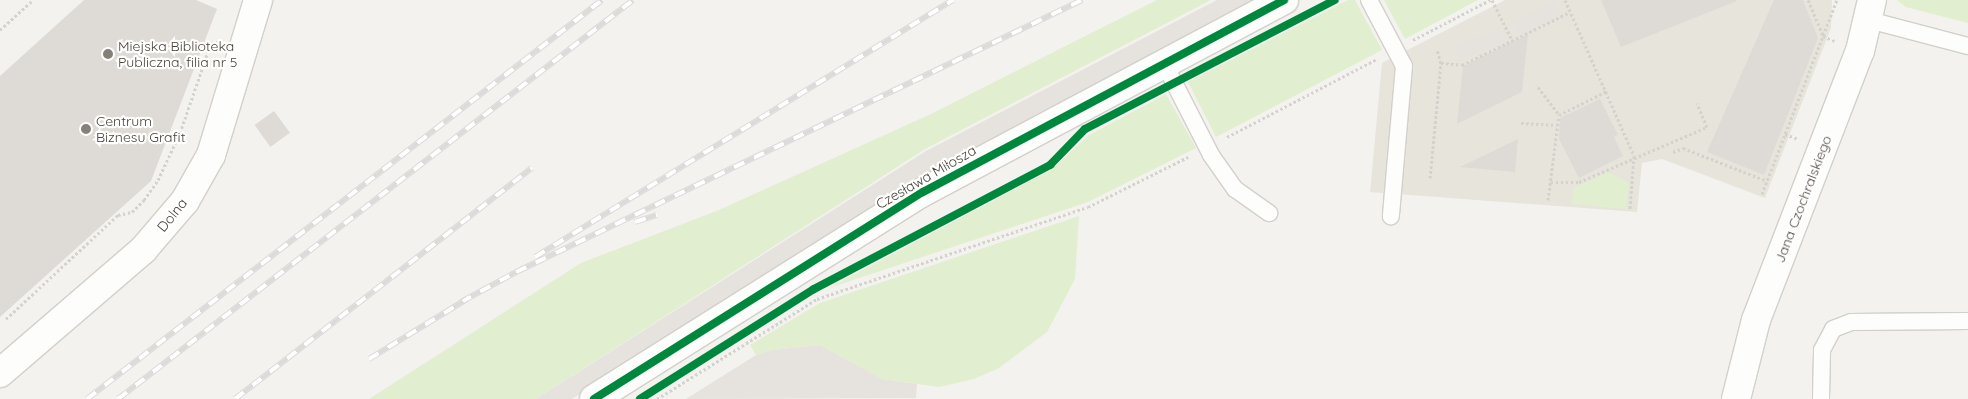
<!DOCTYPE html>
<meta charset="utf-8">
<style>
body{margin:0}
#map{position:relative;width:1968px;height:399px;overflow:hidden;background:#f4f2ee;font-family:Quicksand,sans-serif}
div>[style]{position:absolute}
.residential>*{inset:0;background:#e7e4dc}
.green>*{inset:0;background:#e1eecf}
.parking>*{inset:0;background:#e6e3df;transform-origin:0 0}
.building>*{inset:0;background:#dedbd6;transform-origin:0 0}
.path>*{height:3px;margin-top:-1.5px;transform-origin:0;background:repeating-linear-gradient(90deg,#d3d2cc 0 2.5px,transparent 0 5px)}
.roads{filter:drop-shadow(1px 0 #d2d0cb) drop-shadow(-1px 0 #d2d0cb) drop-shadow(0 1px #d2d0cb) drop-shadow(0 -1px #d2d0cb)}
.lane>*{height:16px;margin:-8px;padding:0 8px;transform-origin:8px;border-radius:8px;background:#fdfdfc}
.street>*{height:28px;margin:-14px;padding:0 14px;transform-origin:14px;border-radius:14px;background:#fdfdfc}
.rail>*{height:5.5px;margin-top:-2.75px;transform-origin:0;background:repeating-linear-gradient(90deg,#fff 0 11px,#dbdbda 0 22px);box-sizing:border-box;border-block:1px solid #dbdbda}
.cycleway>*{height:8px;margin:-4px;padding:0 4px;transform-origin:4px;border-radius:4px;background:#00873e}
.dots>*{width:14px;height:14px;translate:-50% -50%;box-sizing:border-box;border:2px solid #fff;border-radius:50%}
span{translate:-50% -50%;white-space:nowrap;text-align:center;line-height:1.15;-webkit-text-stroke:4.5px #fff;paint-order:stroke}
.poi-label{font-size:14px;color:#4b4439}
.left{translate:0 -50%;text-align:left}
.street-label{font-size:14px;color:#4b4439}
</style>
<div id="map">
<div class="residential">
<div style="clip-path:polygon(1505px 0,1832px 0,1831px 28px,1765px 198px,1662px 159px,1642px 163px,1637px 212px,1370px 192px,1382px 63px)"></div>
</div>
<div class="green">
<div style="clip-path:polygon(1157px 0,1211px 0,925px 149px,536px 399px,369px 399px,581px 263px,719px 210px,931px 114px)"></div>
<div style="clip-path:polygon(1348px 0,1355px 0,1382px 50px,1216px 137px,1188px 82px)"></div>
<div style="clip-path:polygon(1384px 0,1478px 0,1405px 39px)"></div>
<div style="clip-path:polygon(1897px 0,1968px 0,1968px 23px,1906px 7px)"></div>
<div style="clip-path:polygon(1166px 94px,1196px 148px,1088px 202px,829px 288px,1051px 170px,1089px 135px)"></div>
<div style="clip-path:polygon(1608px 172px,1629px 183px,1626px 209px,1572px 204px,1573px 188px)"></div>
<div style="clip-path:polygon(1079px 216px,1075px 279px,1047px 332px,999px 368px,974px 379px,939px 387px,882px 379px,820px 345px,772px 350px,756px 355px,750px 345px,820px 303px)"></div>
</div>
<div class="parking">
<div style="clip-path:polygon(1217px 0,1258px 0,1037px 114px,902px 189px,572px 399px,536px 399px,926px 151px)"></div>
<div style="left:1554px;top:1px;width:15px;height:48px;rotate:62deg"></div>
<div style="left:1499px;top:28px;width:15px;height:49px;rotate:67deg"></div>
<div style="clip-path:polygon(820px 345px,882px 379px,917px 384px,916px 398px,686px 399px,756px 355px,772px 350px)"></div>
</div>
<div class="building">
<div style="clip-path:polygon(84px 0,196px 0,217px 9px,151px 181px,0 317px,0 76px)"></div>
<div style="clip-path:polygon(1601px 0,1736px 0,1737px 1px,1621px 47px)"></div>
<div style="clip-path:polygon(1774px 0,1803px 0,1818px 38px,1764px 175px,1707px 152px)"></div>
<div style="clip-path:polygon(1528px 34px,1522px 92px,1457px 124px,1463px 66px)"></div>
<div style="clip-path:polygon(1600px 99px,1618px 135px,1614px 137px,1623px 156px,1579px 178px,1559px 139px,1560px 118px)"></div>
<div style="left:274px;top:111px;width:27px;height:24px;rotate:54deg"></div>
<div style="clip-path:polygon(1518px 139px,1515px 172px,1460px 167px)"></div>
</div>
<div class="path">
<div style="left:1492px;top:0;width:45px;rotate:63.4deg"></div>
<div style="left:1565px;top:0;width:171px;rotate:66.1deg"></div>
<div style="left:1634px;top:156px;width:53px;rotate:94.3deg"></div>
<div style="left:1808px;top:0;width:39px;rotate:67deg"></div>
<div style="left:1823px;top:36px;width:13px;rotate:23deg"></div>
<div style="left:0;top:30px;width:45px;rotate:-42.3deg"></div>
<div style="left:1413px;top:40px;width:87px;rotate:-27.5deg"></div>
<div style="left:1441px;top:63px;width:21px;rotate:5deg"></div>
<div style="left:1462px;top:65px;width:120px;rotate:-26.1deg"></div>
<div style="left:1538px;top:87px;width:35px;rotate:53deg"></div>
<div style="left:1521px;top:123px;width:36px;rotate:3deg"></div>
<div style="left:1785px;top:134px;width:14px;rotate:21deg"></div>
<div style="left:1227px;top:137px;width:169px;rotate:-27.5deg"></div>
<div style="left:1673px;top:152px;width:11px;rotate:-22deg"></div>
<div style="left:1683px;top:148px;width:90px;rotate:21.4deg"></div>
<div style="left:1430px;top:178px;width:116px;rotate:-84.5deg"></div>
<div style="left:1441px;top:63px;width:14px;rotate:-107deg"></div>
<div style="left:1551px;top:182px;width:28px"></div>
<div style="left:1579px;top:182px;width:139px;rotate:-23.3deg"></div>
<div style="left:1707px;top:127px;width:26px;rotate:-113deg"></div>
<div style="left:1762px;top:194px;width:208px;rotate:-68.9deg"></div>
<div style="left:1548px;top:200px;width:86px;rotate:-82.6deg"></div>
<div style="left:1559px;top:115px;width:54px;rotate:-26.6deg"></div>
<div style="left:6px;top:319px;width:153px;rotate:-42.9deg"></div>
<div style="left:118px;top:215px;width:14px;rotate:-12deg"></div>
<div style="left:132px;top:212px;width:17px;rotate:-45deg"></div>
<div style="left:144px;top:200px;width:24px;rotate:-55deg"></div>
<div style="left:158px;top:180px;width:52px;rotate:-64.9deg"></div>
<div style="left:180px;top:133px;width:95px;rotate:-71deg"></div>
<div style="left:211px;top:43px;width:7px;rotate:-8deg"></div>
<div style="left:657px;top:399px;width:189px;rotate:-32deg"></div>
<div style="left:817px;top:299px;width:286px;rotate:-18.8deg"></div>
<div style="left:1088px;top:207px;width:112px;rotate:-26.6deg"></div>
</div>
<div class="roads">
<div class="lane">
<div style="left:1369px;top:0;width:75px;rotate:62.1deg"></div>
<div style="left:1404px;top:66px;width:151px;rotate:95deg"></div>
<div style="left:1869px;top:20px;width:102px;rotate:14.7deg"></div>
<div style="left:1164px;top:63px;width:103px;rotate:62.9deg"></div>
<div style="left:1211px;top:155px;width:42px;rotate:54.8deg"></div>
<div style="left:1235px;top:189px;width:42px;rotate:35.2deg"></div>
<div style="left:1821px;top:399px;width:49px;rotate:-88.8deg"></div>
<div style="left:1822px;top:350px;width:24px;rotate:-62deg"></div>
<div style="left:1833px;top:329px;width:19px;rotate:-21deg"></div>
<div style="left:1851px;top:322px;width:117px;rotate:-0.5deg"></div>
</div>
<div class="street">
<div style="left:0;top:373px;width:189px;rotate:-40.7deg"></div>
<div style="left:143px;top:250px;width:65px;rotate:-49.4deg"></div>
<div style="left:185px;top:201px;width:53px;rotate:-60.5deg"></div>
<div style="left:211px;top:155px;width:162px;rotate:-73.1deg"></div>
<div style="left:594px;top:399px;width:389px;rotate:-32.2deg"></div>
<div style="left:923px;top:192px;width:409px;rotate:-28deg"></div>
<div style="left:1736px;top:399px;width:81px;rotate:-75.8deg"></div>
<div style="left:1756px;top:320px;width:288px;rotate:-68.9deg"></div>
<div style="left:1860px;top:51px;width:52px;rotate:-76.8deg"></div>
</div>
</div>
<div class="rail">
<div style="left:635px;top:222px;width:23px;rotate:-18deg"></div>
<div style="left:535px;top:257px;width:491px;rotate:-31.6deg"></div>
<div style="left:461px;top:302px;width:63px;rotate:-28.6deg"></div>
<div style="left:516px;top:272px;width:628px;rotate:-25.67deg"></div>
<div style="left:369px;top:359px;width:115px;rotate:-31.5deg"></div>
<div style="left:87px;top:399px;width:651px;rotate:-37.77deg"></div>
<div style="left:118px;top:399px;width:651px;rotate:-37.77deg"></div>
<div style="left:235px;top:399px;width:376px;rotate:-37.9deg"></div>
</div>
<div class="cycleway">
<div style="left:594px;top:399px;width:389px;rotate:-32.2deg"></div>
<div style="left:923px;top:192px;width:409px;rotate:-28deg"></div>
<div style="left:640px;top:399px;width:206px;rotate:-32.3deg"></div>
<div style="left:814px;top:289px;width:267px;rotate:-27.7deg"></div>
<div style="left:1050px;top:165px;width:50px;rotate:-45.8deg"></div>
<div style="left:1085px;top:129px;width:281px;rotate:-27.3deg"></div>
</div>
<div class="dots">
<div style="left:108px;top:54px;background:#868178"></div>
<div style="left:86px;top:129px;background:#868178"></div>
</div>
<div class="poi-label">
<span class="left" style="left:118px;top:54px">Miejska Biblioteka<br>Publiczna, filia nr 5</span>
<span class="left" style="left:96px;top:129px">Centrum<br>Biznesu Grafit</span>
</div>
<div class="street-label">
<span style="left:926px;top:177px;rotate:-30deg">Czesława Miłosza</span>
<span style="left:1803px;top:199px;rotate:-69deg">Jana Czochralskiego</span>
<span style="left:172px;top:215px;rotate:-51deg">Dolna</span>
</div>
</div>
